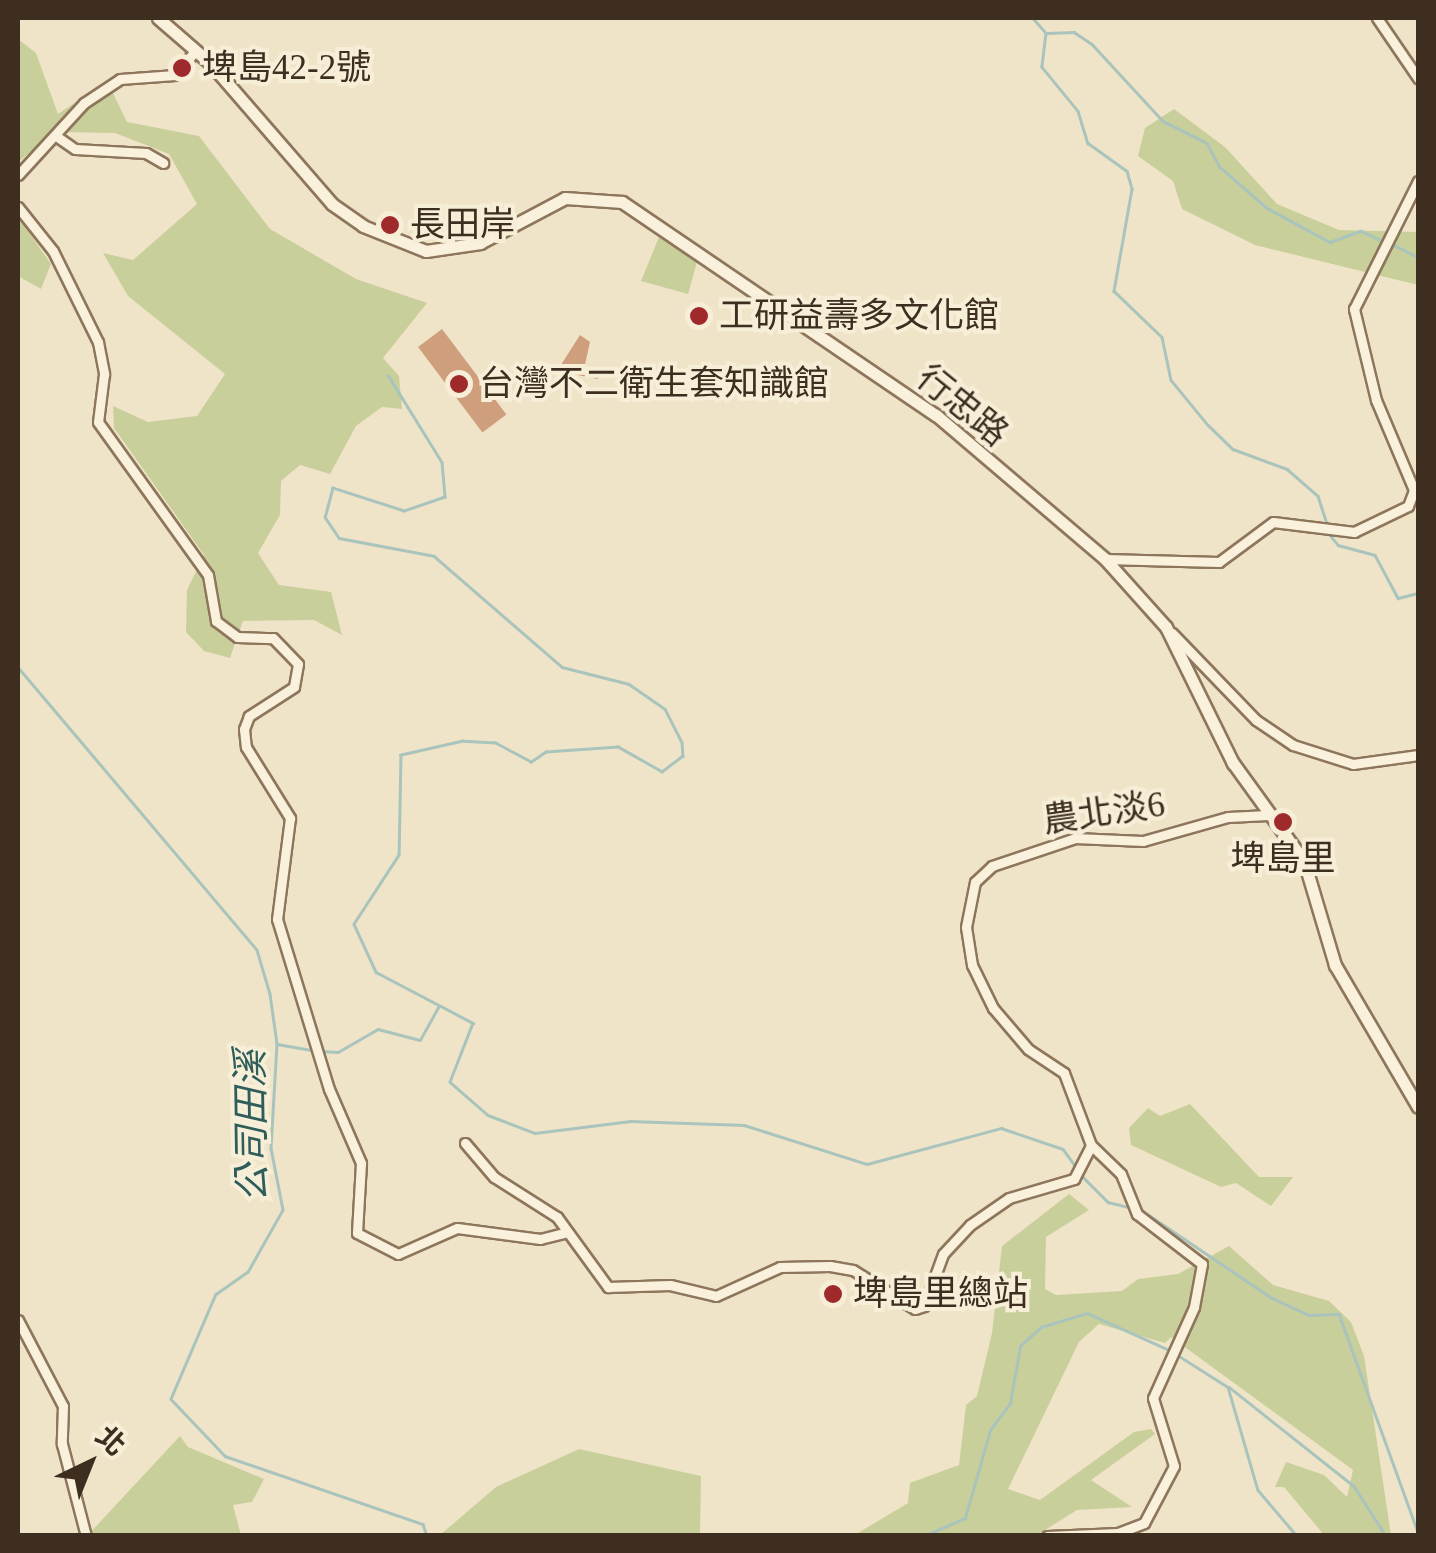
<!DOCTYPE html>
<meta charset="utf-8">
<style>
body{margin:0}
#map{position:relative;width:1436px;height:1553px;overflow:hidden;background:#f0e4c8;font-family:"Times New Roman","Noto Sans TC",serif}
div>[style]{position:absolute}
.green>*{inset:0;background:#c9cf9b}
.stream>*{height:2.5px;margin:-1.25px;padding:0 1.25px;transform-origin:1.25px;border-radius:1.25px;background:#a9c4bc}
.building>*{inset:0;background:#cf9f7d;transform-origin:0 0}
.roads{filter:drop-shadow(2px 0 #8d765c) drop-shadow(-2px 0 #8d765c) drop-shadow(0 2px #8d765c) drop-shadow(0 -2px #8d765c)}
.minor>*{height:9px;margin:-4.5px;padding:0 4.5px;transform-origin:4.5px;border-radius:4.5px;background:#faf1dc}
.tertiary>*{height:11px;margin:-5.5px;padding:0 5.5px;transform-origin:5.5px;border-radius:5.5px;background:#faf1dc}
.dots>*{width:28px;height:28px;translate:-50% -50%;box-sizing:border-box;border:5px solid #f7eed8;border-radius:50%}
span{translate:-50% -50%;white-space:nowrap;text-align:center;line-height:1.15;-webkit-text-stroke:8px #f7eed8;paint-order:stroke}
.poi-label{font-size:35px;color:#3d2e20}
.left{translate:0 -50%;text-align:left}
.street-label{font-size:35px;color:#3d2e20}
.water-label{font-size:38px;color:#2f5d5a;font-style:italic}
.frame{position:absolute;inset:0;border:20px solid #3d2e20;pointer-events:none}
.north{position:absolute;left:40px;top:1413px;width:100px;height:100px;-webkit-text-stroke:8px #f7eed8;paint-order:stroke;rotate:43deg;font-size:28px;font-weight:700;line-height:40px;text-align:center;color:#3d2e20}
.north::after{content:'';display:block;margin:auto;width:35px;height:45px;background:#3d2e20;clip-path:polygon(50% 0,100% 100%,50% 72%,0 100%)}
</style>
<div id="map">
<div class="green">
<div style="clip-path:polygon(18px 39px,36px 53px,58px 114px,107px 81px,127px 122px,199px 136px,270px 229px,356px 279px,427px 303px,383px 358px,399px 376px,402px 409px,382px 407px,356px 426px,330px 474px,300px 465px,281px 481px,280px 515px,258px 553px,279px 585px,331px 592px,342px 635px,314px 620px,243px 621px,230px 658px,204px 651px,186px 632px,187px 590px,204px 555px,114px 428px,113px 406px,148px 422px,197px 416px,225px 374px,128px 296px,103px 253px,133px 260px,197px 204px,169px 154px,115px 133px,56px 132px,18px 162px)"></div>
<div style="clip-path:polygon(1174px 109px,1225px 147px,1277px 204px,1339px 230px,1418px 232px,1418px 285px,1255px 245px,1182px 209px,1173px 181px,1138px 156px,1145px 128px)"></div>
<div style="clip-path:polygon(18px 217px,51px 264px,41px 289px,18px 276px)"></div>
<div style="clip-path:polygon(659px 237px,697px 262px,688px 294px,641px 281px)"></div>
<div style="clip-path:polygon(1190px 1104px,1259px 1177px,1293px 1177px,1271px 1206px,1236px 1183px,1221px 1187px,1131px 1145px,1129px 1128px,1148px 1108px,1160px 1116px)"></div>
<div style="clip-path:polygon(1069px 1194px,1089px 1210px,1046px 1237px,1045px 1289px,1056px 1295px,1122px 1291px,1138px 1279px,1178px 1274px,1229px 1246px,1273px 1285px,1329px 1301px,1351px 1322px,1364px 1356px,1391px 1535px,1324px 1535px,1284px 1487px,1275px 1487px,1286px 1462px,1324px 1475px,1347px 1497px,1353px 1470px,1171px 1337px,1165px 1343px,1099px 1324px,1079px 1342px,1008px 1489px,1040px 1500px,1134px 1432px,1151px 1429px,1155px 1434px,1091px 1480px,1132px 1507px,1077px 1510px,1037px 1535px,853px 1536px,908px 1503px,910px 1483px,959px 1465px,966px 1405px,977px 1396px,992px 1333px,1002px 1246px)"></div>
<div style="clip-path:polygon(180px 1436px,188px 1447px,264px 1479px,252px 1502px,233px 1505px,241px 1535px,87px 1536px)"></div>
<div style="clip-path:polygon(579px 1449px,701px 1476px,700px 1535px,440px 1535px,496px 1487px)"></div>
</div>
<div class="stream">
<div style="left:1033px;top:18px;width:20px;rotate:49deg"></div>
<div style="left:1046px;top:33px;width:34px;rotate:97deg"></div>
<div style="left:1042px;top:67px;width:57px;rotate:50.7deg"></div>
<div style="left:1078px;top:111px;width:34px;rotate:73deg"></div>
<div style="left:1088px;top:143px;width:48px;rotate:35.7deg"></div>
<div style="left:1127px;top:171px;width:19px;rotate:74deg"></div>
<div style="left:1132px;top:189px;width:104px;rotate:100deg"></div>
<div style="left:1114px;top:291px;width:66px;rotate:43.8deg"></div>
<div style="left:1162px;top:337px;width:44px;rotate:78.2deg"></div>
<div style="left:1171px;top:380px;width:58px;rotate:50.6deg"></div>
<div style="left:1208px;top:425px;width:35px;rotate:44deg"></div>
<div style="left:1233px;top:449px;width:58px;rotate:20.3deg"></div>
<div style="left:1287px;top:469px;width:41px;rotate:41.1deg"></div>
<div style="left:1318px;top:496px;width:33px;rotate:72deg"></div>
<div style="left:1048px;top:33px;width:26px;rotate:-2deg"></div>
<div style="left:1074px;top:32px;width:22px;rotate:34deg"></div>
<div style="left:1092px;top:44px;width:105px;rotate:47.3deg"></div>
<div style="left:1163px;top:121px;width:49px;rotate:26.6deg"></div>
<div style="left:1207px;top:143px;width:27px;rotate:62deg"></div>
<div style="left:1220px;top:167px;width:62px;rotate:41.1deg"></div>
<div style="left:1267px;top:208px;width:72px;rotate:28.4deg"></div>
<div style="left:1330px;top:242px;width:33px;rotate:-20deg"></div>
<div style="left:1361px;top:231px;width:23px;rotate:25deg"></div>
<div style="left:1390px;top:243px;width:31px;rotate:27deg"></div>
<div style="left:388px;top:375px;width:102px;rotate:58.2deg"></div>
<div style="left:442px;top:462px;width:35px;rotate:85deg"></div>
<div style="left:445px;top:497px;width:43px;rotate:161.1deg"></div>
<div style="left:404px;top:511px;width:75px;rotate:-162.1deg"></div>
<div style="left:333px;top:488px;width:30px;rotate:105deg"></div>
<div style="left:325px;top:517px;width:25px;rotate:56deg"></div>
<div style="left:339px;top:538px;width:97px;rotate:10.7deg"></div>
<div style="left:434px;top:556px;width:169px;rotate:40.9deg"></div>
<div style="left:562px;top:667px;width:69px;rotate:14.2deg"></div>
<div style="left:629px;top:684px;width:44px;rotate:34.8deg"></div>
<div style="left:665px;top:709px;width:37px;rotate:63deg"></div>
<div style="left:682px;top:742px;width:14px;rotate:86deg"></div>
<div style="left:683px;top:756px;width:26px;rotate:143deg"></div>
<div style="left:662px;top:772px;width:51px;rotate:-150.4deg"></div>
<div style="left:618px;top:747px;width:72px;rotate:176deg"></div>
<div style="left:546px;top:752px;width:18px;rotate:146deg"></div>
<div style="left:531px;top:762px;width:40px;rotate:-152deg"></div>
<div style="left:496px;top:743px;width:33px;rotate:-177deg"></div>
<div style="left:463px;top:741px;width:64px;rotate:167.3deg"></div>
<div style="left:401px;top:755px;width:100px;rotate:91.1deg"></div>
<div style="left:399px;top:855px;width:82px;rotate:123.1deg"></div>
<div style="left:354px;top:924px;width:53px;rotate:65.4deg"></div>
<div style="left:376px;top:972px;width:110px;rotate:27.7deg"></div>
<div style="left:473px;top:1023px;width:63px;rotate:111.3deg"></div>
<div style="left:450px;top:1082px;width:50px;rotate:41deg"></div>
<div style="left:488px;top:1115px;width:50px;rotate:21deg"></div>
<div style="left:535px;top:1133px;width:96px;rotate:-7.2deg"></div>
<div style="left:630px;top:1121px;width:114px;rotate:2deg"></div>
<div style="left:744px;top:1125px;width:129px;rotate:17.6deg"></div>
<div style="left:867px;top:1164px;width:139px;rotate:-15deg"></div>
<div style="left:1001px;top:1128px;width:65px;rotate:18.7deg"></div>
<div style="left:1063px;top:1149px;width:22px;rotate:54deg"></div>
<div style="left:1330px;top:535px;width:13px;rotate:51deg"></div>
<div style="left:1338px;top:545px;width:38px;rotate:15deg"></div>
<div style="left:1375px;top:555px;width:49px;rotate:61.9deg"></div>
<div style="left:1398px;top:598px;width:21px;rotate:-14deg"></div>
<div style="left:18px;top:667px;width:370px;rotate:49.8deg"></div>
<div style="left:257px;top:950px;width:46px;rotate:73.5deg"></div>
<div style="left:270px;top:994px;width:50px;rotate:82deg"></div>
<div style="left:277px;top:1044px;width:104px;rotate:93.3deg"></div>
<div style="left:271px;top:1148px;width:63px;rotate:79deg"></div>
<div style="left:283px;top:1210px;width:71px;rotate:119.4deg"></div>
<div style="left:248px;top:1272px;width:39px;rotate:145deg"></div>
<div style="left:216px;top:1294px;width:114px;rotate:113.2deg"></div>
<div style="left:171px;top:1399px;width:79px;rotate:46.5deg"></div>
<div style="left:225px;top:1456px;width:209px;rotate:19deg"></div>
<div style="left:423px;top:1524px;width:13px;rotate:72deg"></div>
<div style="left:277px;top:1044px;width:36px;rotate:10deg"></div>
<div style="left:320px;top:1051px;width:18px;rotate:3deg"></div>
<div style="left:338px;top:1052px;width:46px;rotate:-29.9deg"></div>
<div style="left:378px;top:1029px;width:43px;rotate:14.7deg"></div>
<div style="left:420px;top:1040px;width:39px;rotate:-61deg"></div>
<div style="left:1080px;top:1174px;width:40px;rotate:45deg"></div>
<div style="left:1108px;top:1202px;width:25px;rotate:14deg"></div>
<div style="left:1140px;top:1209px;width:159px;rotate:34deg"></div>
<div style="left:1272px;top:1298px;width:41px;rotate:24.7deg"></div>
<div style="left:1309px;top:1315px;width:30px;rotate:-2deg"></div>
<div style="left:1339px;top:1314px;width:232px;rotate:70.1deg"></div>
<div style="left:1176px;top:1354px;width:62px;rotate:32.4deg"></div>
<div style="left:1228px;top:1387px;width:107px;rotate:73.8deg"></div>
<div style="left:1258px;top:1490px;width:60px;rotate:49.7deg"></div>
<div style="left:1229px;top:1387px;width:159px;rotate:38.4deg"></div>
<div style="left:1354px;top:1486px;width:59px;rotate:57.4deg"></div>
<div style="left:924px;top:1536px;width:45px;rotate:-23.7deg"></div>
<div style="left:965px;top:1518px;width:91px;rotate:-74.1deg"></div>
<div style="left:990px;top:1430px;width:34px;rotate:-53deg"></div>
<div style="left:1010px;top:1403px;width:58px;rotate:-80deg"></div>
<div style="left:1020px;top:1346px;width:28px;rotate:-42deg"></div>
<div style="left:1041px;top:1327px;width:48px;rotate:-16.9deg"></div>
<div style="left:1087px;top:1313px;width:90px;rotate:24.3deg"></div>
</div>
<div class="building">
<div style="left:442px;top:329px;width:107px;height:30px;rotate:53deg"></div>
<div style="clip-path:polygon(580px 335px,590px 342px,584px 369px,597px 370px,598px 379px,557px 371px)"></div>
</div>
<div class="roads">
<div class="minor">
<div style="left:1377px;top:18px;width:73px;rotate:55.7deg"></div>
<div style="left:59px;top:138px;width:19px;rotate:35deg"></div>
<div style="left:75px;top:149px;width:71px;rotate:3.2deg"></div>
<div style="left:146px;top:153px;width:20px;rotate:30deg"></div>
<div style="left:18px;top:175px;width:98px;rotate:-47.5deg"></div>
<div style="left:84px;top:103px;width:43px;rotate:-33.7deg"></div>
<div style="left:120px;top:79px;width:55px;rotate:-4.2deg"></div>
<div style="left:175px;top:75px;width:31px;rotate:-50deg"></div>
<div style="left:18px;top:207px;width:56px;rotate:51.5deg"></div>
<div style="left:53px;top:251px;width:102px;rotate:63.7deg"></div>
<div style="left:98px;top:342px;width:33px;rotate:79deg"></div>
<div style="left:104px;top:374px;width:48px;rotate:97.1deg"></div>
<div style="left:98px;top:422px;width:188px;rotate:54.3deg"></div>
<div style="left:208px;top:575px;width:47px;rotate:80.1deg"></div>
<div style="left:216px;top:621px;width:26px;rotate:37deg"></div>
<div style="left:237px;top:637px;width:36px;rotate:2deg"></div>
<div style="left:273px;top:638px;width:36px;rotate:46deg"></div>
<div style="left:298px;top:664px;width:23px;rotate:100deg"></div>
<div style="left:294px;top:687px;width:54px;rotate:147.2deg"></div>
<div style="left:249px;top:716px;width:14px;rotate:111deg"></div>
<div style="left:244px;top:729px;width:18px;rotate:84deg"></div>
<div style="left:246px;top:747px;width:84px;rotate:58.2deg"></div>
<div style="left:290px;top:818px;width:102px;rotate:97.3deg"></div>
<div style="left:277px;top:919px;width:178px;rotate:73deg"></div>
<div style="left:329px;top:1089px;width:81px;rotate:66.6deg"></div>
<div style="left:361px;top:1163px;width:70px;rotate:93.3deg"></div>
<div style="left:357px;top:1233px;width:46px;rotate:27.1deg"></div>
<div style="left:398px;top:1254px;width:64px;rotate:-23.8deg"></div>
<div style="left:457px;top:1228px;width:84px;rotate:7.5deg"></div>
<div style="left:540px;top:1239px;width:25px;rotate:-14deg"></div>
<div style="left:1105px;top:559px;width:114px;rotate:1.5deg"></div>
<div style="left:1219px;top:562px;width:67px;rotate:-36.5deg"></div>
<div style="left:1273px;top:522px;width:82px;rotate:7deg"></div>
<div style="left:1354px;top:532px;width:60px;rotate:-25.7deg"></div>
<div style="left:1408px;top:506px;width:17px;rotate:-69deg"></div>
<div style="left:1414px;top:490px;width:98px;rotate:-112.9deg"></div>
<div style="left:1376px;top:400px;width:94px;rotate:-103.6deg"></div>
<div style="left:1354px;top:309px;width:143px;rotate:-63.4deg"></div>
<div style="left:1172px;top:633px;width:121px;rotate:46deg"></div>
<div style="left:1256px;top:720px;width:45px;rotate:34deg"></div>
<div style="left:1293px;top:745px;width:63px;rotate:17.6deg"></div>
<div style="left:1353px;top:764px;width:66px;rotate:-7.9deg"></div>
<div style="left:465px;top:1143px;width:45px;rotate:49.5deg"></div>
<div style="left:494px;top:1177px;width:75px;rotate:32.4deg"></div>
<div style="left:557px;top:1217px;width:87px;rotate:53.9deg"></div>
<div style="left:608px;top:1287px;width:62px;rotate:-1.8deg"></div>
<div style="left:670px;top:1285px;width:47px;rotate:13.4deg"></div>
<div style="left:716px;top:1296px;width:70px;rotate:-24.4deg"></div>
<div style="left:780px;top:1267px;width:50px;rotate:-1.1deg"></div>
<div style="left:830px;top:1266px;width:23px;rotate:10deg"></div>
<div style="left:853px;top:1270px;width:73px;rotate:32.2deg"></div>
<div style="left:915px;top:1309px;width:9px;rotate:-18deg"></div>
<div style="left:924px;top:1306px;width:55px;rotate:-69.9deg"></div>
<div style="left:943px;top:1254px;width:40px;rotate:-47deg"></div>
<div style="left:970px;top:1225px;width:47px;rotate:-34.7deg"></div>
<div style="left:1009px;top:1198px;width:68px;rotate:-16.3deg"></div>
<div style="left:1074px;top:1179px;width:38px;rotate:-63deg"></div>
<div style="left:18px;top:1320px;width:97px;rotate:62.4deg"></div>
<div style="left:63px;top:1406px;width:38px;rotate:92deg"></div>
<div style="left:62px;top:1444px;width:95px;rotate:75.4deg"></div>
<div style="left:1047px;top:1536px;width:71px;rotate:-2.4deg"></div>
<div style="left:1118px;top:1533px;width:28px;rotate:-21deg"></div>
<div style="left:1144px;top:1523px;width:64px;rotate:-62.2deg"></div>
<div style="left:1174px;top:1466px;width:71px;rotate:-107.2deg"></div>
<div style="left:1153px;top:1398px;width:100px;rotate:-65.7deg"></div>
<div style="left:1194px;top:1307px;width:44px;rotate:-79.5deg"></div>
<div style="left:1202px;top:1264px;width:82px;rotate:-142.4deg"></div>
<div style="left:1137px;top:1214px;width:43px;rotate:-111.8deg"></div>
<div style="left:1121px;top:1174px;width:42px;rotate:-136deg"></div>
<div style="left:1091px;top:1145px;width:77px;rotate:-110.6deg"></div>
<div style="left:1064px;top:1073px;width:43px;rotate:-146.3deg"></div>
<div style="left:1028px;top:1049px;width:54px;rotate:-130.5deg"></div>
<div style="left:993px;top:1008px;width:48px;rotate:-116deg"></div>
<div style="left:972px;top:965px;width:38px;rotate:-99deg"></div>
<div style="left:966px;top:927px;width:46px;rotate:-78.7deg"></div>
<div style="left:975px;top:882px;width:23px;rotate:-43deg"></div>
<div style="left:992px;top:866px;width:88px;rotate:-18.6deg"></div>
<div style="left:1075px;top:838px;width:68px;rotate:2.5deg"></div>
<div style="left:1143px;top:841px;width:88px;rotate:-15.8deg"></div>
<div style="left:1228px;top:817px;width:40px;rotate:-2.9deg"></div>
</div>
<div class="tertiary">
<div style="left:158px;top:18px;width:69px;rotate:40.9deg"></div>
<div style="left:210px;top:63px;width:186px;rotate:49.1deg"></div>
<div style="left:332px;top:204px;width:38px;rotate:35deg"></div>
<div style="left:363px;top:226px;width:68px;rotate:21.6deg"></div>
<div style="left:426px;top:251px;width:55px;rotate:-8.4deg"></div>
<div style="left:480px;top:243px;width:96px;rotate:-27.9deg"></div>
<div style="left:565px;top:198px;width:57px;rotate:4deg"></div>
<div style="left:622px;top:202px;width:379px;rotate:34.2deg"></div>
<div style="left:936px;top:415px;width:222px;rotate:40.4deg"></div>
<div style="left:1105px;top:559px;width:91px;rotate:48.1deg"></div>
<div style="left:1166px;top:627px;width:152px;rotate:63.8deg"></div>
<div style="left:1233px;top:763px;width:121px;rotate:54.1deg"></div>
<div style="left:1304px;top:861px;width:109px;rotate:73.4deg"></div>
<div style="left:1335px;top:965px;width:164px;rotate:59.7deg"></div>
</div>
</div>
<div class="dots">
<div style="left:182px;top:68px;background:#9e2a2b"></div>
<div style="left:390px;top:225px;background:#9e2a2b"></div>
<div style="left:699px;top:316px;background:#9e2a2b"></div>
<div style="left:459px;top:384px;background:#9e2a2b"></div>
<div style="left:1283px;top:822px;background:#9e2a2b"></div>
<div style="left:833px;top:1294px;background:#9e2a2b"></div>
</div>
<div class="poi-label">
<span class="left" style="left:202px;top:68px">埤島42-2號</span>
<span class="left" style="left:410px;top:225px">長田岸</span>
<span class="left" style="left:719px;top:316px">工研益壽多文化館</span>
<span class="left" style="left:479px;top:384px">台灣不二衛生套知識館</span>
<span style="left:1283px;top:859px">埤島里</span>
<span class="left" style="left:853px;top:1294px">埤島里總站</span>
</div>
<div class="street-label">
<span style="left:962px;top:406px;rotate:39deg">行忠路</span>
<span style="left:1104px;top:813px;rotate:-8deg">農北淡6</span>
</div>
<div class="water-label">
<span style="left:252px;top:1126px;rotate:-91deg">公司田溪</span>
</div>
<div class="frame"></div>
<div class="north">北</div>
</div>
